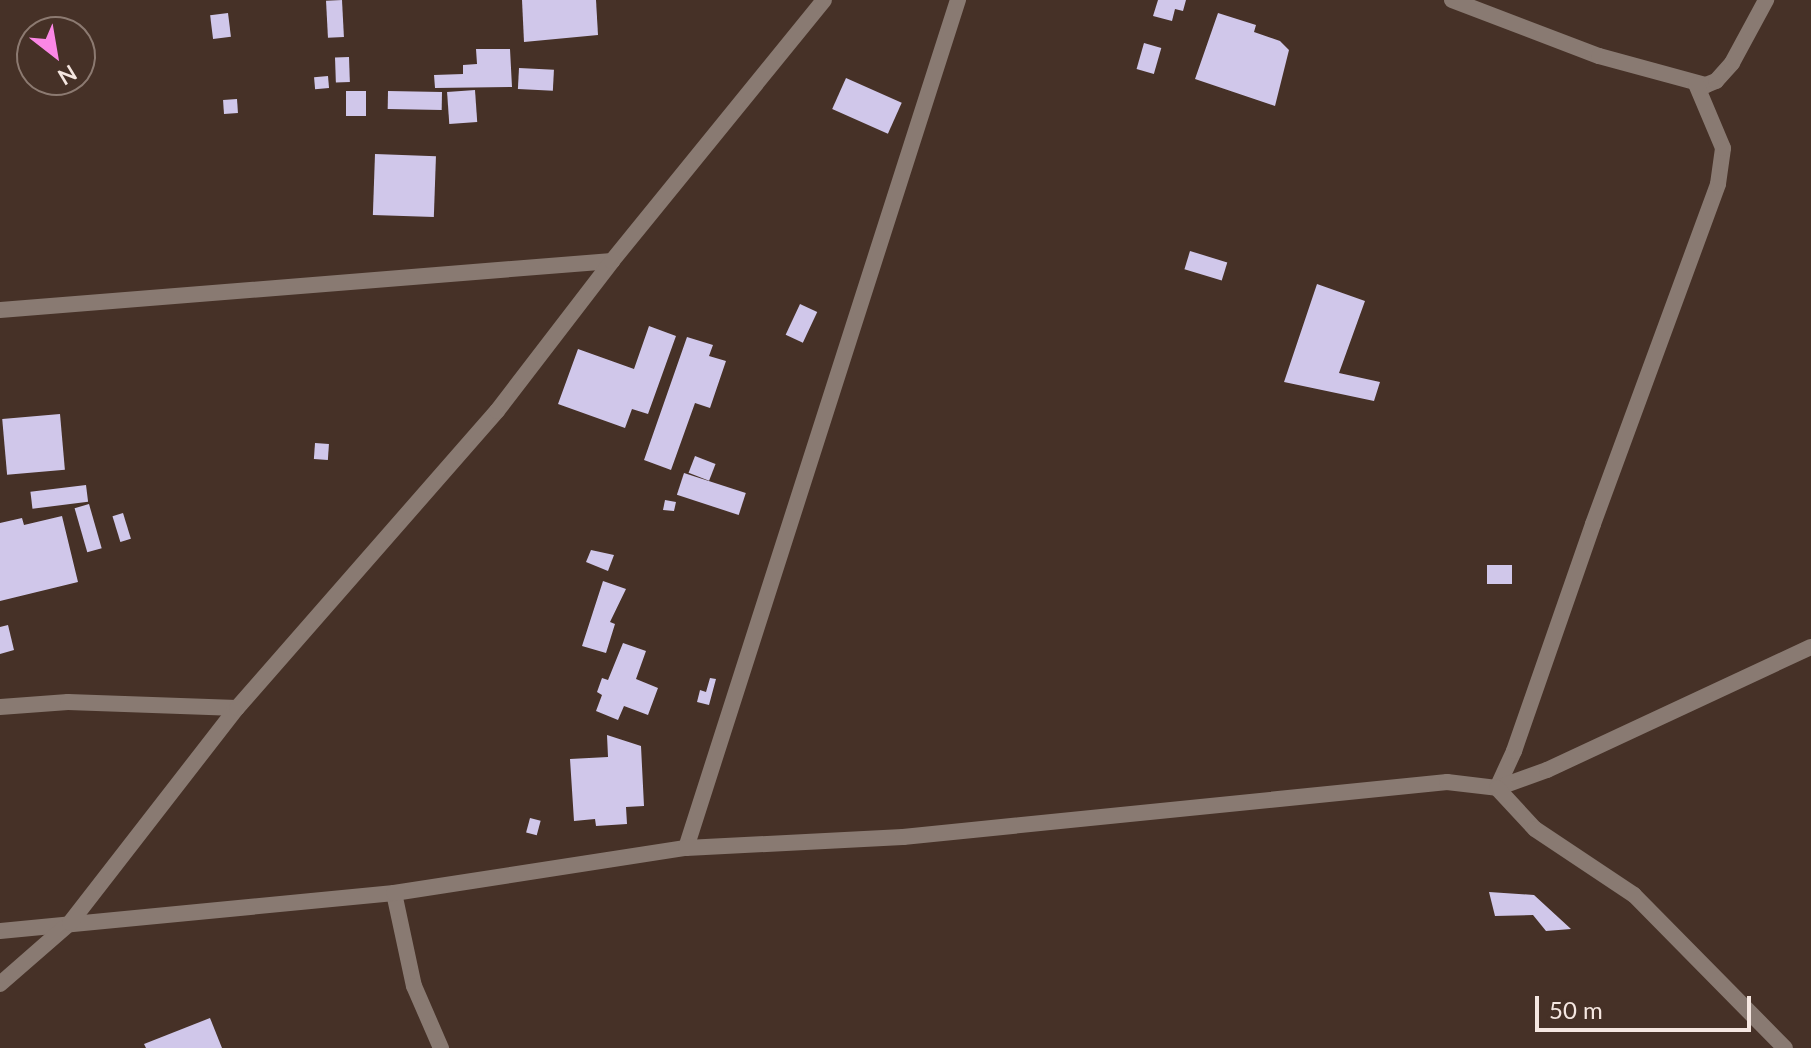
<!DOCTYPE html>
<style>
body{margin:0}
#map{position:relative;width:1811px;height:1048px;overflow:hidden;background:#463127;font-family:Lato,sans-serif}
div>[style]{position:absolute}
.building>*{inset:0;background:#d0c7ea;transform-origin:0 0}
.street>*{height:16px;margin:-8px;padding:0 8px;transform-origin:8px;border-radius:8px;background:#897a72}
span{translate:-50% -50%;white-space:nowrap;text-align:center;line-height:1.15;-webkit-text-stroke:8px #463127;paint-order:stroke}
.north{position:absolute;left:16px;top:16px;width:80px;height:80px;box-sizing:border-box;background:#463127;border:2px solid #8c7a71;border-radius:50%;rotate:149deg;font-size:22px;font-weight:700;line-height:32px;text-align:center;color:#f5e7e1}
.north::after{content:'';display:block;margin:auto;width:28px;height:36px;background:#fb87e6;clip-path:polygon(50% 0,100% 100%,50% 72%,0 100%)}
.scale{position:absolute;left:1535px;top:996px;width:216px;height:36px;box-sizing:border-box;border:4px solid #f5e7e1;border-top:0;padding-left:10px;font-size:24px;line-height:28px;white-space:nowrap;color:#f5e7e1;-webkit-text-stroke:6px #463127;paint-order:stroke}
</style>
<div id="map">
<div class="building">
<div style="left:342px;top:0;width:37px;height:16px;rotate:87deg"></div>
<div style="clip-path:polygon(522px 0,596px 0,598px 35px,524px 42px)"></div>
<div style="clip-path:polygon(1158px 0,1186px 0,1183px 11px,1175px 9px,1172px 21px,1153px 16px)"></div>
<div style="left:228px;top:13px;width:24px;height:18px;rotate:83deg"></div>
<div style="clip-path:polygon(1218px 13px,1256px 25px,1254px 32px,1280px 41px,1289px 50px,1275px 106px,1195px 79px)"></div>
<div style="left:1144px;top:43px;width:18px;height:27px;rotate:16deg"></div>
<div style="clip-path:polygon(476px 49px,510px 49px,512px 87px,435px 88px,434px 75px,463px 74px,463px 65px,477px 64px)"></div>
<div style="left:349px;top:57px;width:25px;height:14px;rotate:88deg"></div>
<div style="left:519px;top:68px;width:35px;height:21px;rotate:3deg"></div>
<div style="left:328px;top:76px;width:12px;height:14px;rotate:85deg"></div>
<div style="left:846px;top:78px;width:61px;height:34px;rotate:24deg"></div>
<div style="left:475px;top:90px;width:32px;height:28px;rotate:86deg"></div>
<div style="left:366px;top:91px;width:25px;height:20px;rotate:90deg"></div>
<div style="left:388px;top:91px;width:54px;height:18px;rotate:1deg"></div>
<div style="left:237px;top:99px;width:14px;height:14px;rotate:86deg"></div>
<div style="left:375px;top:154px;width:61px;height:61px;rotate:2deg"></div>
<div style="left:1190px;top:251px;width:39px;height:19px;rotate:17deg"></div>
<div style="clip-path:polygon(1317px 284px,1365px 301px,1339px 373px,1380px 382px,1374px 401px,1284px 382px)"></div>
<div style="left:800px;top:304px;width:19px;height:34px;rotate:25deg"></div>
<div style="clip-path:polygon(649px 326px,676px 336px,648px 414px,632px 409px,625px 428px,558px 404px,578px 349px,634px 369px)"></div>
<div style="clip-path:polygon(687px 337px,713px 345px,709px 356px,726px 361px,710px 408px,695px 403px,671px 470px,644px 460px)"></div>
<div style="left:60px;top:414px;width:56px;height:58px;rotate:85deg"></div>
<div style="left:315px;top:443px;width:14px;height:16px;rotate:4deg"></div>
<div style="left:695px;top:456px;width:22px;height:18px;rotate:21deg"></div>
<div style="left:684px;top:473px;width:65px;height:23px;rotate:18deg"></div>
<div style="left:86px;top:485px;width:17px;height:56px;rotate:83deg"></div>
<div style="clip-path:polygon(665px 500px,676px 502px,674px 511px,663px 510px)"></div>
<div style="left:89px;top:504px;width:46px;height:15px;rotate:74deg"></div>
<div style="left:123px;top:513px;width:27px;height:11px;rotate:73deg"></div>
<div style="clip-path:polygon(62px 516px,78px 582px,0 601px,0 523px,22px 518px,24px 525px)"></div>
<div style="clip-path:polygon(591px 550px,614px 555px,608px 571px,586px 562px)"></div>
<div style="left:1487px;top:565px;width:25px;height:19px"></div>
<div style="clip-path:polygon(603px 581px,626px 589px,610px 622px,615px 624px,606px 653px,582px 646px)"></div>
<div style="clip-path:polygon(8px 625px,14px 650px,0 654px,0 627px)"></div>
<div style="clip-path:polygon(623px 643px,646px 651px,636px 679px,658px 688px,648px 715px,624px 706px,618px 720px,596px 711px,602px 695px,597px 692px,602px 678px,608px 680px)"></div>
<div style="clip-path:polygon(710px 678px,716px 679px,709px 705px,697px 702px,700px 690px,706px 692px)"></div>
<div style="clip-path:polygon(607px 735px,641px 746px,644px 806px,626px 807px,627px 824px,596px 826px,595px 819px,574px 821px,570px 759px,608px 757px)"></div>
<div style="left:530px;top:818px;width:11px;height:15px;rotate:15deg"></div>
<div style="clip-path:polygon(1489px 892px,1534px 895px,1571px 929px,1546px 931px,1533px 915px,1495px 916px)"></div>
<div style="clip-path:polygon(210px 1018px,222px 1048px,146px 1048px,144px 1044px)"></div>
</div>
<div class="street">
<div style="left:1452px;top:0;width:157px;rotate:20.9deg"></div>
<div style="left:1599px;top:56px;width:111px;rotate:15.2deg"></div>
<div style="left:1706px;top:85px;width:11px;rotate:-22deg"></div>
<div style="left:1716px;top:81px;width:24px;rotate:-48deg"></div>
<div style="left:1732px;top:63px;width:72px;rotate:-61.6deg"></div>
<div style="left:0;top:310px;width:614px;rotate:-4.58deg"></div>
<div style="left:0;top:707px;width:68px;rotate:-4.2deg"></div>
<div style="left:68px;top:702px;width:169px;rotate:2deg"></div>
<div style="left:1497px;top:788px;width:41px;rotate:-65.3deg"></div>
<div style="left:1514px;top:751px;width:240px;rotate:-70.8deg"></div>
<div style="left:1593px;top:524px;width:362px;rotate:-69.8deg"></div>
<div style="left:1718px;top:184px;width:36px;rotate:-82deg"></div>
<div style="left:1723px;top:148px;width:69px;rotate:-112.9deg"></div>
<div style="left:1497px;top:788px;width:53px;rotate:-19.8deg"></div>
<div style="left:1547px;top:770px;width:291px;rotate:-25deg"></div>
<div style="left:686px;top:848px;width:891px;rotate:-72.22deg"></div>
<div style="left:394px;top:893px;width:95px;rotate:77.9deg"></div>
<div style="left:414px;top:986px;width:68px;rotate:66.5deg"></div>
<div style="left:0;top:931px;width:396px;rotate:-5.5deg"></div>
<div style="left:394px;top:893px;width:295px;rotate:-8.8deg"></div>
<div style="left:686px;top:848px;width:217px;rotate:-2.9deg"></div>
<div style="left:903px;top:837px;width:547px;rotate:-5.77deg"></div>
<div style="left:1447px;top:782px;width:50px;rotate:6.8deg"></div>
<div style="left:1497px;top:788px;width:56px;rotate:47.2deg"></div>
<div style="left:1535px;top:829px;width:119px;rotate:33.7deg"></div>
<div style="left:1634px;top:895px;width:215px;rotate:45.4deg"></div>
<div style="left:0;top:984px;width:93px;rotate:-41.1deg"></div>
<div style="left:70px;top:923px;width:272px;rotate:-52.2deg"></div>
<div style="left:237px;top:708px;width:395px;rotate:-48.8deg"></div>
<div style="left:497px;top:411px;width:189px;rotate:-52.5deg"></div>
<div style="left:612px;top:261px;width:336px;rotate:-50.9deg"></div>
</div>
<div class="north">N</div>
<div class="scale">50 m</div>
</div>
